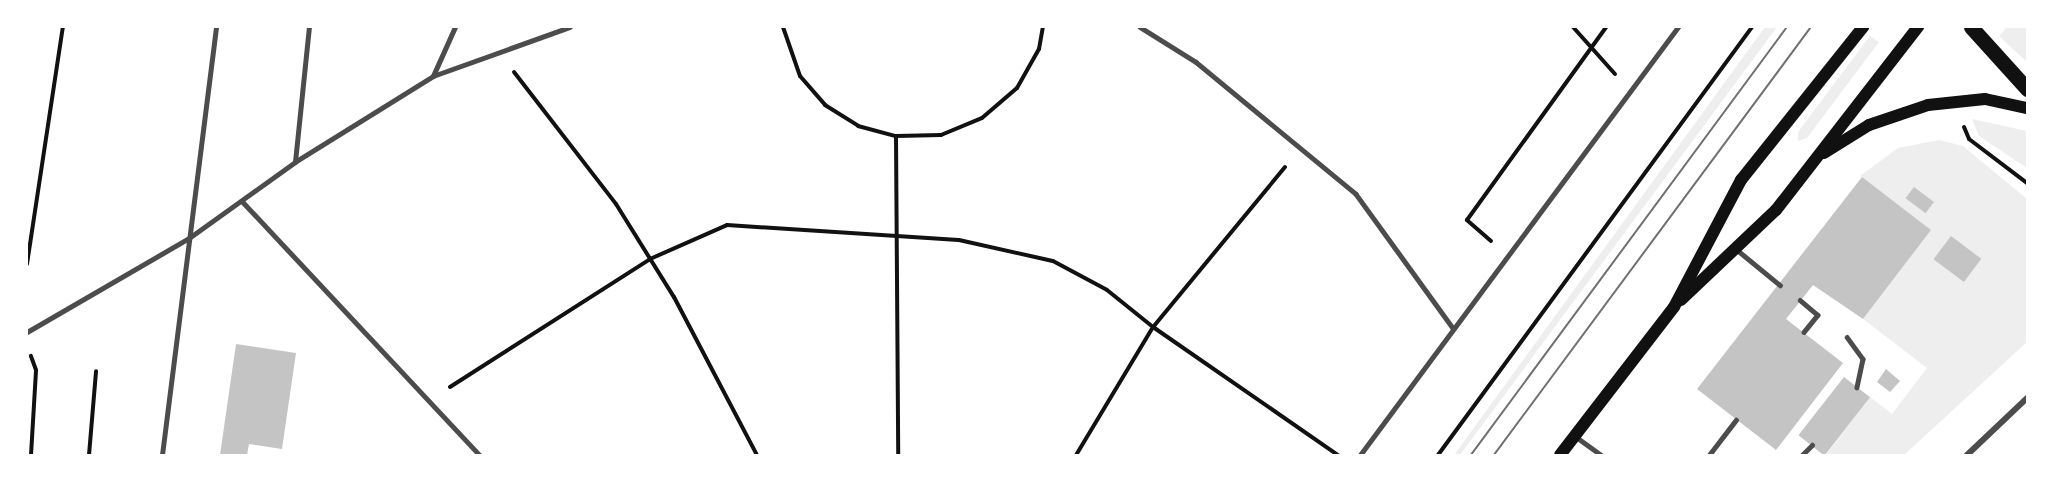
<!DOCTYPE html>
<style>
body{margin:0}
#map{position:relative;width:2054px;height:482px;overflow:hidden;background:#fff;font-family:Literata,serif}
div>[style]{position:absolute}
.green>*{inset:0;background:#eee}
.building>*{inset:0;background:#c4c4c4;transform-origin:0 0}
.path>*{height:4px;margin:-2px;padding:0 2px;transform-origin:2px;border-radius:2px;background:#111}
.service>*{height:4.5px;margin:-2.25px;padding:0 2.25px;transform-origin:2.25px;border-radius:2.25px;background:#4c4c4c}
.minor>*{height:6px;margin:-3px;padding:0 3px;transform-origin:3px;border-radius:3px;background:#4c4c4c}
.secondary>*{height:12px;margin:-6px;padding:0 6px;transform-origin:6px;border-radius:6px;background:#111}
.primary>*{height:15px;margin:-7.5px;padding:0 7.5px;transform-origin:7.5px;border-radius:7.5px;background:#111}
.tram>*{height:1.5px;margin:-0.75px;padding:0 0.75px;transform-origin:0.75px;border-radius:0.75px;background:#707070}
span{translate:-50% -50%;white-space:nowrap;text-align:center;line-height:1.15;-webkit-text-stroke:6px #fff;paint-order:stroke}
.frame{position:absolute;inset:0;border:28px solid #fff;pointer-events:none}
</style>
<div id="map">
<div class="green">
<div style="clip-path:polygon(1765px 27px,1777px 27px,1460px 455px,1454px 455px)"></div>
<div style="clip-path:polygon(2007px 27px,2027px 27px,2027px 62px,1999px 36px)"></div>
<div style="clip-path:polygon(1870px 36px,1879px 42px,1807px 138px,1798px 141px,1798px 132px)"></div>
<div style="clip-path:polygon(1972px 119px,2027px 131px,2027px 168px,1979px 136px)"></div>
<div style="clip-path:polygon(1939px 140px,1963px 146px,2027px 199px,2027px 342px,1904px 455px,1826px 455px,1870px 397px,1892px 414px,1927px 368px,1863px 319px,1931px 230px,1860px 176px,1898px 148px)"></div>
</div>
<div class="building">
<div style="clip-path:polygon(1862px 177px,1931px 230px,1863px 319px,1813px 285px,1786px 319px,1843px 363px,1776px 450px,1697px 389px)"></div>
<div style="left:1914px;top:187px;width:25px;height:14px;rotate:37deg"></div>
<div style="left:1951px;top:236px;width:38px;height:29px;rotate:37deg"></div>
<div style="clip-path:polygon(236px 344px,296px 353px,282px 449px,249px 444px,247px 455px,220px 455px)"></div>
<div style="clip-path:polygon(1886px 369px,1900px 381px,1890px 392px,1877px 382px)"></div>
<div style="left:1844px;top:377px;width:33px;height:74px;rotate:38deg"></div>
</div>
<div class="path">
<div style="left:783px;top:27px;width:52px;rotate:70.9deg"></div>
<div style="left:800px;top:76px;width:38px;rotate:49deg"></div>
<div style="left:825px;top:105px;width:39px;rotate:32deg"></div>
<div style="left:858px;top:126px;width:39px;rotate:15deg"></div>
<div style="left:896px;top:136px;width:45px;rotate:-1.3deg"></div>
<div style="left:941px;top:135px;width:44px;rotate:-22.5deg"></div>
<div style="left:982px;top:118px;width:46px;rotate:-40.6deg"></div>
<div style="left:1017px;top:88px;width:45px;rotate:-60.6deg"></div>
<div style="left:1039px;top:49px;width:22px;rotate:-80deg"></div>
<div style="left:1573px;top:27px;width:63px;rotate:48.2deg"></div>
<div style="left:514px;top:72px;width:167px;rotate:52.3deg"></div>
<div style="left:616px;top:204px;width:110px;rotate:58.1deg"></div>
<div style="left:674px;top:297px;width:178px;rotate:62.3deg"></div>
<div style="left:1964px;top:127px;width:13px;rotate:67deg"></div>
<div style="left:1969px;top:139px;width:73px;rotate:37.2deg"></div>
<div style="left:896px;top:136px;width:319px;rotate:89.6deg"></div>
<div style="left:1285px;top:167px;width:207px;rotate:129.5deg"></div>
<div style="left:1153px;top:327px;width:225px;rotate:34.7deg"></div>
<div style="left:1491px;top:241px;width:32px;rotate:-139deg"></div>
<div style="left:1467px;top:220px;width:238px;rotate:-54.2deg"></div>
<div style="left:27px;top:264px;width:240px;rotate:-81.4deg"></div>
<div style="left:450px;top:387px;width:237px;rotate:-32.6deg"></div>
<div style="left:650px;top:259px;width:84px;rotate:-23.8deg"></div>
<div style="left:727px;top:225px;width:232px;rotate:3.7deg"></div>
<div style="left:959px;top:240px;width:96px;rotate:12.6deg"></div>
<div style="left:1053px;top:261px;width:61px;rotate:28.2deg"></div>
<div style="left:1107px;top:290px;width:59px;rotate:38.8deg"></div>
<div style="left:1153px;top:327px;width:149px;rotate:121deg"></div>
<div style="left:31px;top:455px;width:85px;rotate:-86.6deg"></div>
<div style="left:36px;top:370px;width:15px;rotate:-110deg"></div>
<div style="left:89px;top:455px;width:84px;rotate:-85.2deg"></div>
<div style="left:1438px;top:455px;width:531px;rotate:-53.73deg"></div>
</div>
<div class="service">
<div style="left:1140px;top:27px;width:66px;rotate:32deg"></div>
<div style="left:1196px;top:62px;width:207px;rotate:39.5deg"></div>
<div style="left:1356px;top:194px;width:165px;rotate:54.1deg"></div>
<div style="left:433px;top:76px;width:54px;rotate:-65.8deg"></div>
<div style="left:295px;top:162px;width:136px;rotate:-84.1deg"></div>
<div style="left:242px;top:201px;width:348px;rotate:46.9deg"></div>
<div style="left:1736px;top:249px;width:57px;rotate:39.3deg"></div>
<div style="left:1800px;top:300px;width:23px;rotate:40deg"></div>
<div style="left:1818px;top:315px;width:22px;rotate:129deg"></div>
<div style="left:27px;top:332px;width:187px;rotate:-30.1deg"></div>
<div style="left:189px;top:238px;width:130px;rotate:-35.6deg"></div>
<div style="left:295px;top:162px;width:163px;rotate:-31.9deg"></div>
<div style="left:433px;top:76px;width:145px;rotate:-19.7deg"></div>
<div style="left:1847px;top:337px;width:27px;rotate:54deg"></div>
<div style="left:1863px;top:359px;width:29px;rotate:102deg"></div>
<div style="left:1575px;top:436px;width:32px;rotate:36deg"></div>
<div style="left:162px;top:455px;width:431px;rotate:-82.8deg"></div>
<div style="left:1360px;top:455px;width:533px;rotate:-53.39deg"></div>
<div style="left:1709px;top:455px;width:44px;rotate:-52.4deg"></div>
<div style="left:1802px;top:455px;width:14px;rotate:-45deg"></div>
</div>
<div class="minor">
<div style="left:1967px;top:455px;width:83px;rotate:-43.5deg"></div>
</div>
<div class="secondary">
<div style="left:1824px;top:153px;width:53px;rotate:-31.9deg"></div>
<div style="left:1869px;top:125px;width:62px;rotate:-18.7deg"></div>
<div style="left:1928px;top:105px;width:57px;rotate:-6deg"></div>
<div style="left:1985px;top:99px;width:43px;rotate:12.1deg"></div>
<div style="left:1681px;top:300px;width:131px;rotate:-43.5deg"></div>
<div style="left:1776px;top:210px;width:232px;rotate:-52.2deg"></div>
<div style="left:1560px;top:455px;width:187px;rotate:-52.4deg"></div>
<div style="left:1674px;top:307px;width:144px;rotate:-62.2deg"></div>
<div style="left:1741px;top:180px;width:196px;rotate:-51.4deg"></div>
</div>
<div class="primary">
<div style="left:1971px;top:27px;width:84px;rotate:47.9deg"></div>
</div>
<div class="tram">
<div style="left:1471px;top:455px;width:532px;rotate:-53.56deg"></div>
<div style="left:1494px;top:455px;width:533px;rotate:-53.47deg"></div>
</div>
<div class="frame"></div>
</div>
